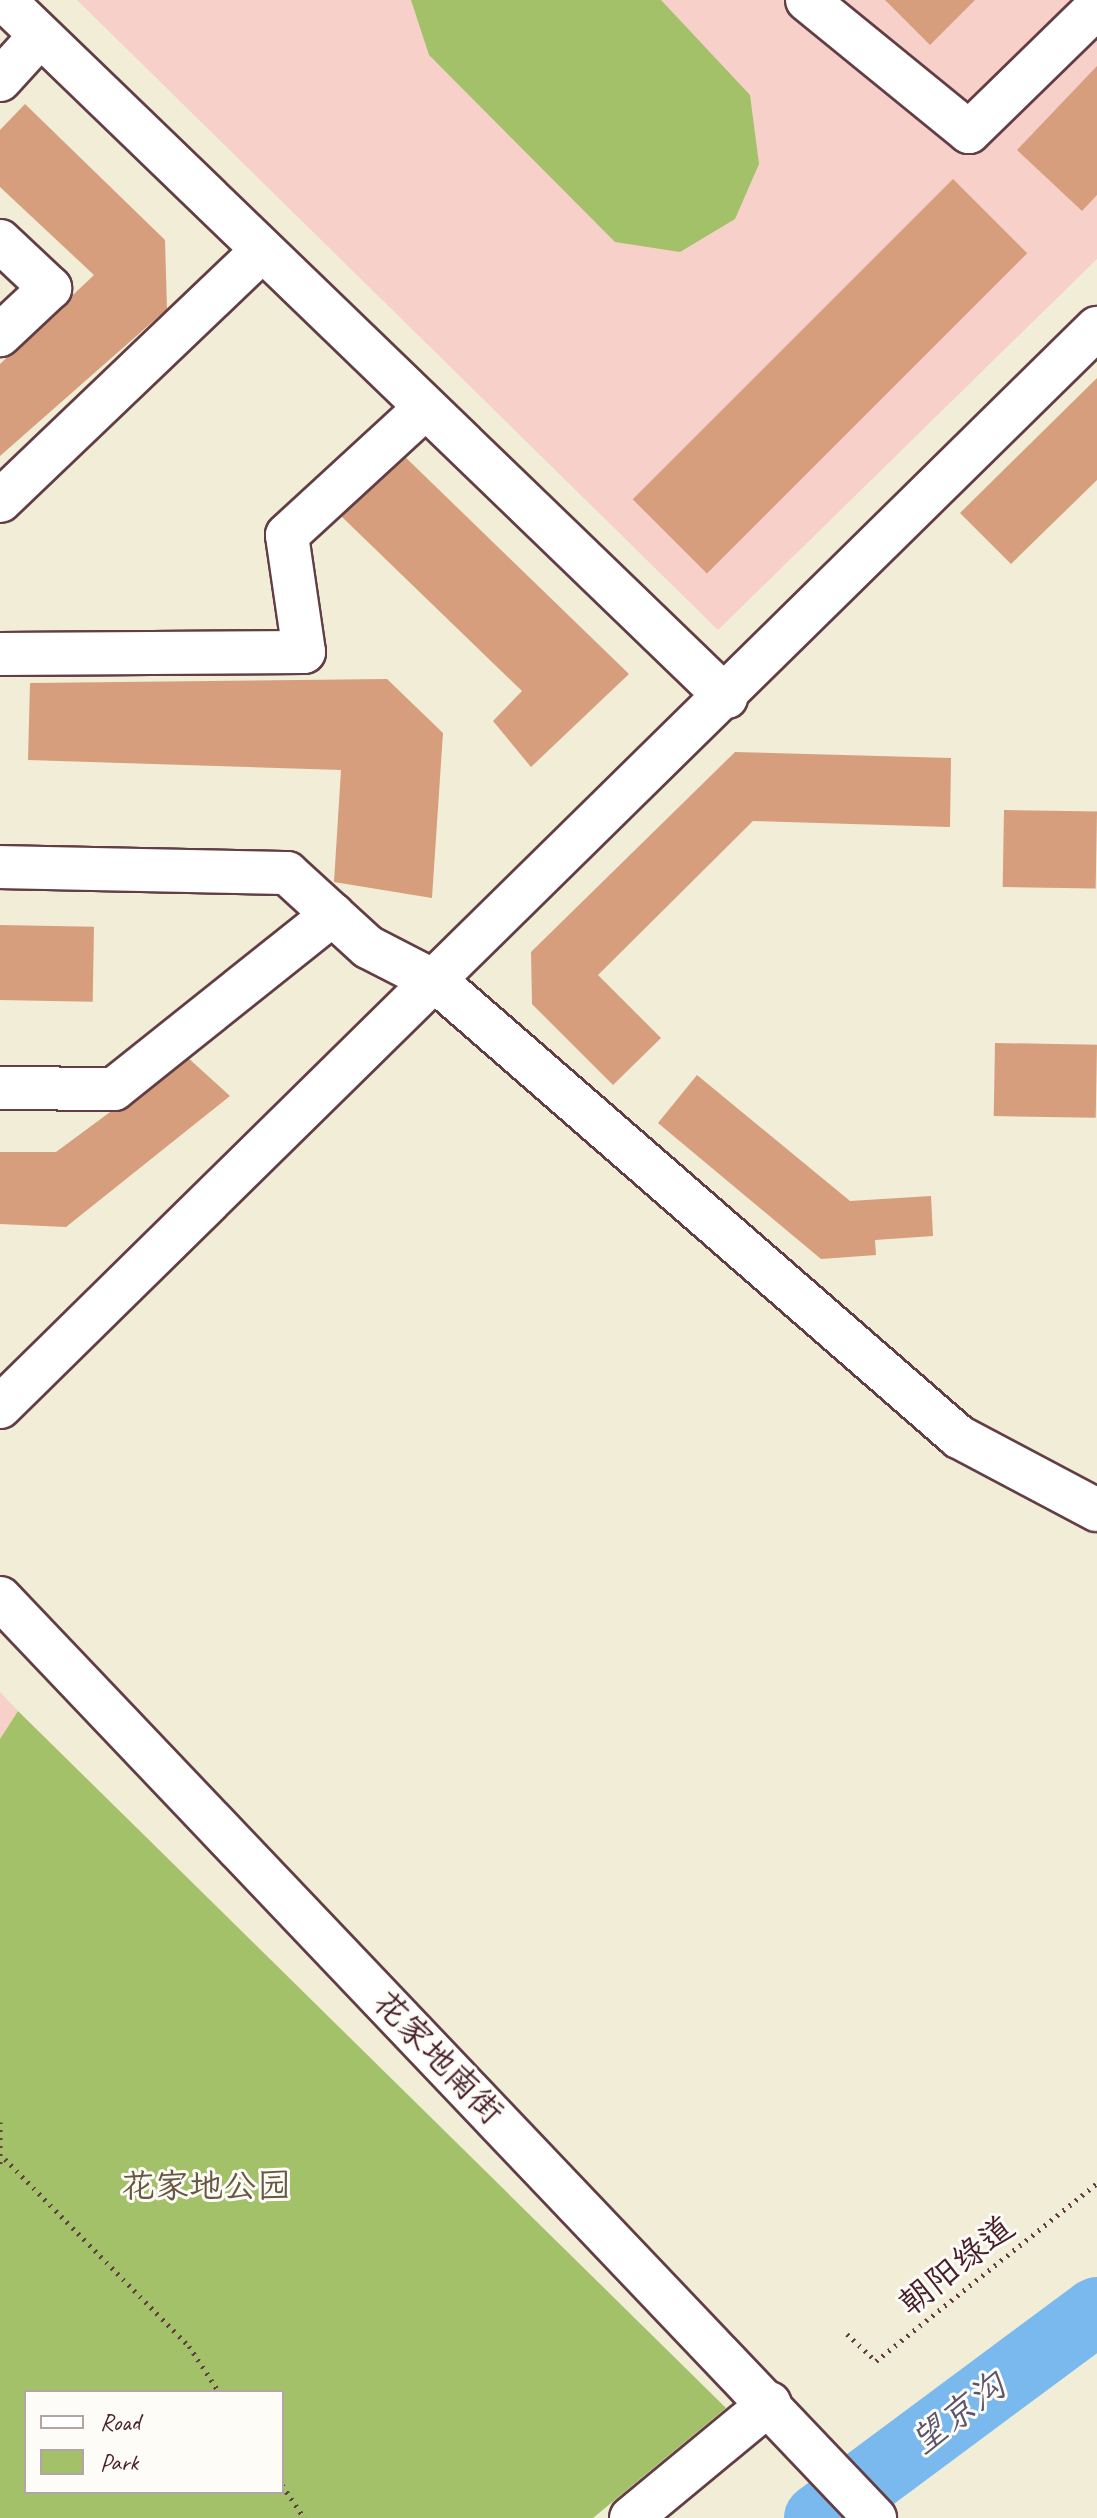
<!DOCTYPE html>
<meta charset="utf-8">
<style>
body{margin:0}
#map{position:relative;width:1097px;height:2518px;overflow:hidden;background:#f1edd7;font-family:Caveat,"LXGW WenKai TC",sans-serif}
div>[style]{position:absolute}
.built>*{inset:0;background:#f7d0ca}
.green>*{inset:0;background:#a3c169}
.river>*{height:68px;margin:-34px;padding:0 34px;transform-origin:34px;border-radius:34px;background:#7ab9ee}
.building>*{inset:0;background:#d69e7c;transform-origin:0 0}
.path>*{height:5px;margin-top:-2.5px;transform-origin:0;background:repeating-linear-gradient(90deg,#633e45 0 2px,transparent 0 8px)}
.roads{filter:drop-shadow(2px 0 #633e45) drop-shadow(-2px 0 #633e45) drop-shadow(0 2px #633e45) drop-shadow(0 -2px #633e45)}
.minor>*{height:42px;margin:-21px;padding:0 21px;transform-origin:21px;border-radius:21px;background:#fff}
span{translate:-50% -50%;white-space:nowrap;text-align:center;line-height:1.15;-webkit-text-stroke:6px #fdfcf7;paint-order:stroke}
.street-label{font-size:34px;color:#4a1f2b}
.park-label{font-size:34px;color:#695841}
.water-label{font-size:36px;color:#5b556f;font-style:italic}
.legend{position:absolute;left:24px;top:2390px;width:260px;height:104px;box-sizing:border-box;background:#fdfcf7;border:2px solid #b5a4a5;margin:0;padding:10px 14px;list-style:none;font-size:24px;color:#4a1f2b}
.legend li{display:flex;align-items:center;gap:16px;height:40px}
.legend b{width:40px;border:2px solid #b5a4a5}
</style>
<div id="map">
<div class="built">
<div style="clip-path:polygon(77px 0,1097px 0,1097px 259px,718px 630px)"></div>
<div style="clip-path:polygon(0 1692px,18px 1711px,0 1739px)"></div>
</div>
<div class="green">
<div style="clip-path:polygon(411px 0,661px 0,750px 95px,759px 164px,735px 219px,680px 252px,615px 242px,429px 55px)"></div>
<div style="clip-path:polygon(evenodd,18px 1711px,726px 2408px,593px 2518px,0 2518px,0 1739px,18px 1711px,282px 2392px,282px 2492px,26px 2492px,26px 2392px,282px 2392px)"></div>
</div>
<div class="river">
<div style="left:818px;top:2518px;width:347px;rotate:-36.6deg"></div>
</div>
<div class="building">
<div style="clip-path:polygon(885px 0,975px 0,930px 45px)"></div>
<div style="clip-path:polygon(1097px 66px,1097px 195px,1082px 211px,1017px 150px)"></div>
<div style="clip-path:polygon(25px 104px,165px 240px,167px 309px,0 456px,0 364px,94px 275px,0 187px,0 130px)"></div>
<div style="left:953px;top:179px;width:105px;height:453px;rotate:45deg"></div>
<div style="clip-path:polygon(1097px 378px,1097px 480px,1011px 564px,960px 513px)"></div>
<div style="clip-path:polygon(401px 453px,629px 674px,531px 767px,493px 721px,522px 691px,340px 515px)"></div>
<div style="clip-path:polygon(387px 679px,443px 733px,432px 898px,334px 882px,341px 770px,28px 760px,30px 683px)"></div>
<div style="clip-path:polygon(735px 752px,951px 758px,950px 827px,753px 821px,598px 975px,661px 1038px,613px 1085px,532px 1004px,531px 952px)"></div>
<div style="left:1004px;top:810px;width:93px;height:77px;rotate:1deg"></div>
<div style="left:0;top:925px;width:94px;height:75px;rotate:1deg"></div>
<div style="left:995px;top:1043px;width:102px;height:73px;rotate:1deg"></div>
<div style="clip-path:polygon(186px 1056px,230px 1096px,66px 1227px,0 1224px,0 1152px,56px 1152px)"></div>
<div style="clip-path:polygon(697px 1075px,850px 1201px,931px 1196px,933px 1236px,875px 1240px,876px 1255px,821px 1259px,658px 1123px)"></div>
</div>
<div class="path">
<div style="left:0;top:2122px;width:47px;rotate:90deg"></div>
<div style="left:5px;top:2159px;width:262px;rotate:45.5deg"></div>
<div style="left:189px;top:2346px;width:55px;rotate:56.9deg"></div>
<div style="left:847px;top:2334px;width:40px;rotate:43deg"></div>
<div style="left:876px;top:2361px;width:284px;rotate:-38.8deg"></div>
<div style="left:282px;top:2485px;width:40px;rotate:56deg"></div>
</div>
<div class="roads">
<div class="minor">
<div style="left:4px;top:0;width:1004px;rotate:43.99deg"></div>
<div style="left:807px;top:0;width:209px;rotate:39.2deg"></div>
<div style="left:969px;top:132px;width:179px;rotate:-44.3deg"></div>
<div style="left:0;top:80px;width:58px;rotate:-47.8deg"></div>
<div style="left:0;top:241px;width:69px;rotate:43.2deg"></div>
<div style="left:50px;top:288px;width:69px;rotate:136.8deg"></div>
<div style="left:0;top:501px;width:362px;rotate:-43.7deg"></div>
<div style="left:0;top:654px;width:304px;rotate:-0.4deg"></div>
<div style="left:304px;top:652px;width:118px;rotate:-98.3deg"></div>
<div style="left:287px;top:535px;width:188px;rotate:-42.6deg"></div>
<div style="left:0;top:867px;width:287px;rotate:1.2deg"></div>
<div style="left:287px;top:873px;width:110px;rotate:42.4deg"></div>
<div style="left:368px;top:947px;width:79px;rotate:27.2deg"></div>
<div style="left:438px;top:983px;width:691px;rotate:41.07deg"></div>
<div style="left:959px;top:1437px;width:156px;rotate:27.9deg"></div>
<div style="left:0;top:1088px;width:114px;rotate:0.5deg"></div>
<div style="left:114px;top:1089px;width:280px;rotate:-38.6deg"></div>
<div style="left:0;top:1407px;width:1539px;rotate:-44.53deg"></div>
<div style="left:0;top:1598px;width:1270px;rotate:46.44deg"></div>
<div style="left:631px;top:2518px;width:180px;rotate:-39.6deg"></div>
</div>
</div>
<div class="street-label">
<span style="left:439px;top:2057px;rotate:46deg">花家地南街</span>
<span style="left:956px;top:2265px;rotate:-39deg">朝阳绿道</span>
</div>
<div class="park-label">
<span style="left:206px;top:2186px">花家地公园</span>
</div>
<div class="water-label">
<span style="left:958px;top:2414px;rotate:-37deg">望京沟</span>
</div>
<ul class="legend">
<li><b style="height:10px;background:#fff"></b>Road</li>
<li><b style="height:22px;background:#a3c169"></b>Park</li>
</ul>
</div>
